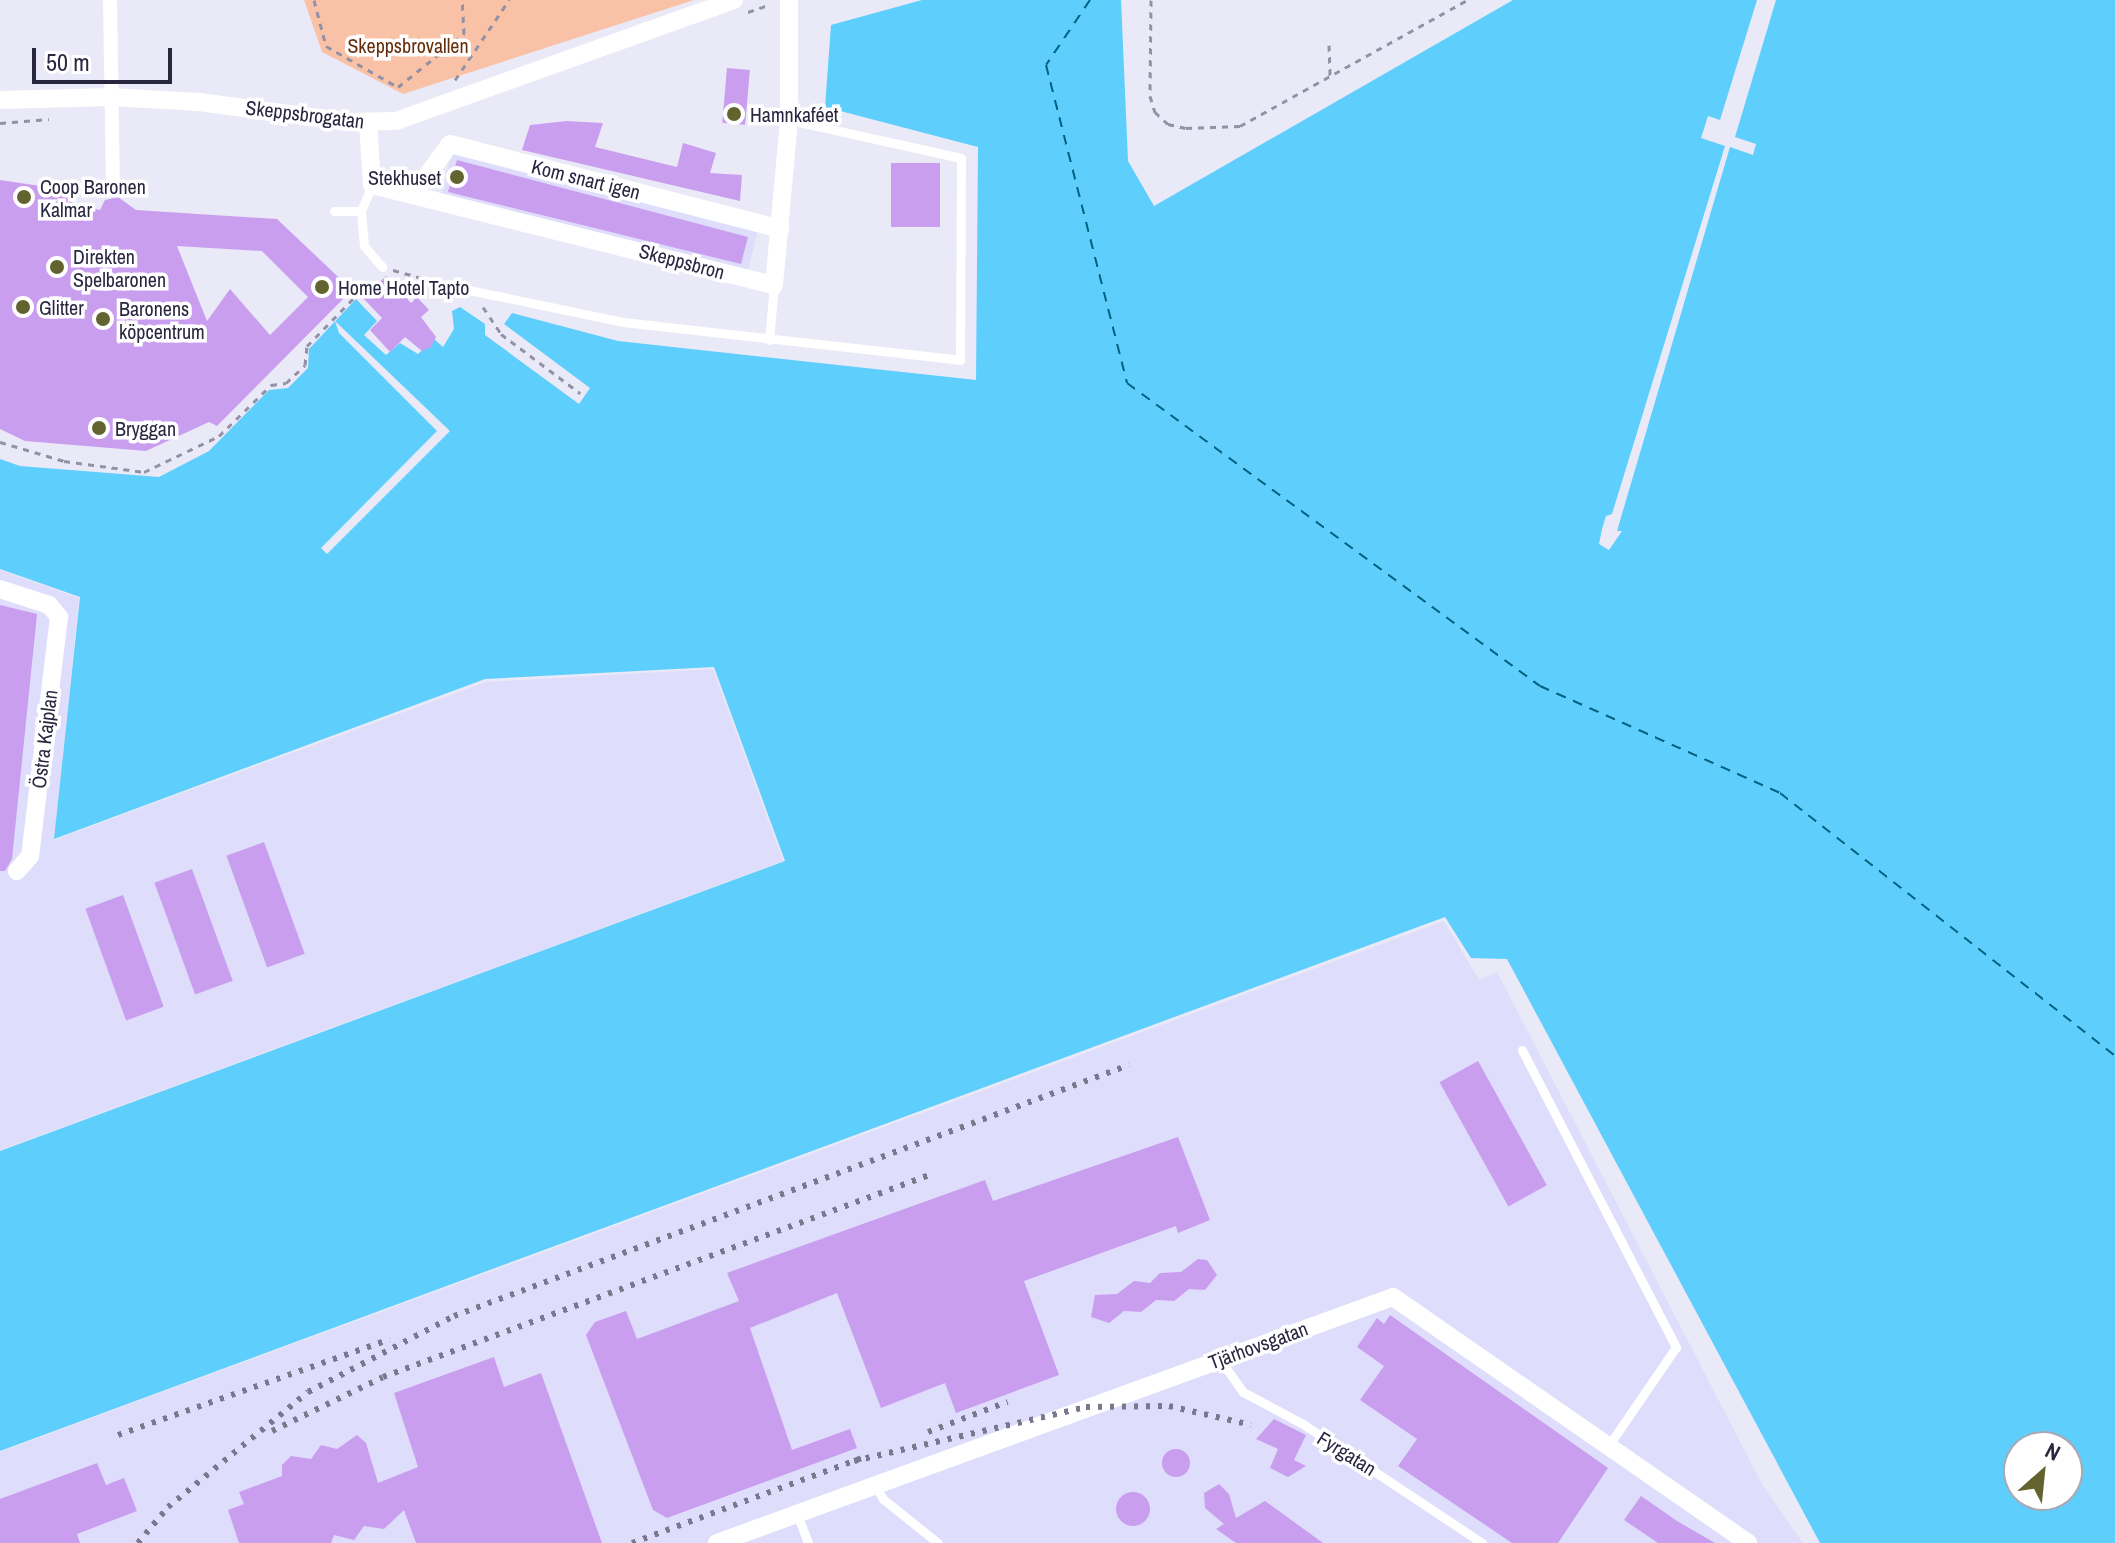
<!DOCTYPE html>
<meta charset="utf-8">
<style>
body{margin:0}
#map{position:relative;width:2115px;height:1543px;overflow:hidden;background:#eae9f7;font-family:"Archivo Narrow",sans-serif}
div>[style]{position:absolute}
.built>*{inset:0;background:#deddfb;transform-origin:0 0}
.green>*{inset:0;background:#f9c2a6}
.water>*{inset:0;background:#5ecefc}
.pier>*{inset:0;background:#eae9f7}
.ferry>*{height:2px;margin-top:-1px;transform-origin:0;background:repeating-linear-gradient(90deg,#006180 0 10px,transparent 0 18px)}
.building>*{inset:0;background:#ca9eef;transform-origin:0 0}
.round{border-radius:50%}
.path>*{height:3px;margin-top:-1.5px;transform-origin:0;background:repeating-linear-gradient(90deg,#9391a5 0 6px,transparent 0 12px)}
.service>*{height:9px;margin:-4.5px;padding:0 4.5px;transform-origin:4.5px;border-radius:4.5px;background:#fff}
.pedestrian>*{height:14px;margin:-7px;padding:0 7px;transform-origin:7px;border-radius:7px;background:#fff}
.minor>*{height:18px;margin:-9px;padding:0 9px;transform-origin:9px;border-radius:9px;background:#fff}
.rail>*{height:6px;margin-top:-3px;transform-origin:0;background:repeating-linear-gradient(90deg,#7b788d 0 4px,transparent 0 12px)}
.dots>*{width:22px;height:22px;translate:-50% -50%;box-sizing:border-box;border:4px solid #fff;border-radius:50%}
span{translate:-50% -50%;white-space:nowrap;text-align:center;line-height:1.15;-webkit-text-stroke:7px #fff;paint-order:stroke}
.park-label{font-size:20px;color:#642e0a}
.street-label{font-size:20px;color:#292640}
.poi-label{font-size:20px;color:#292640}
.left{translate:0 -50%;text-align:left}
.right{translate:-100% -50%;text-align:right}
.north{position:absolute;left:2003px;top:1431px;width:80px;height:80px;box-sizing:border-box;background:#fff;border:2px solid #a9a8b3;border-radius:50%;rotate:27deg;font-size:22px;font-weight:700;line-height:32px;text-align:center;color:#292640}
.north::after{content:'';display:block;margin:auto;width:28px;height:36px;background:#636330;clip-path:polygon(50% 0,100% 100%,50% 72%,0 100%)}
.scale{position:absolute;left:32px;top:48px;width:140px;height:36px;box-sizing:border-box;border:4px solid #292640;border-top:0;padding-left:10px;font-size:24px;line-height:28px;white-space:nowrap;color:#292640;-webkit-text-stroke:6px #fff;paint-order:stroke}
</style>
<div id="map">
<div class="built">
<div style="left:452px;top:151px;width:316px;height:45px;rotate:14deg"></div>
<div style="clip-path:polygon(0 570px,79px 598px,54px 840px,486px 682px,713px 669px,783px 861px,0 1150px)"></div>
<div style="clip-path:polygon(1444px 921px,1479px 980px,1497px 972px,1763px 1486px,1803px 1543px,0 1543px,0 1452px)"></div>
</div>
<div class="green">
<div style="clip-path:polygon(304px 0,694px 0,403px 94px,322px 52px)"></div>
</div>
<div class="water">
<div style="clip-path:polygon(evenodd,922px 0,1121px 0,1128px 161px,1154px 206px,1513px 0,2115px 0,2115px 1543px,1820px 1543px,1507px 959px,1471px 958px,1445px 917px,0 1451px,0 1151px,785px 861px,714px 667px,485px 679px,54px 839px,80px 597px,0 569px,0 459px,20px 466px,159px 477px,209px 451px,269px 390px,288px 388px,308px 368px,309px 349px,356px 299px,377px 321px,364px 335px,386px 355px,400px 343px,418px 354px,434px 339px,443px 347px,454px 329px,452px 311px,460px 307px,485px 324px,485px 335px,579px 404px,590px 388px,504px 324px,512px 313px,618px 341px,976px 380px,978px 147px,825px 107px,831px 25px,922px 0,2019px 1447px,2067px 1447px,2067px 1495px,2019px 1495px,2019px 1447px)"></div>
</div>
<div class="pier">
<div style="clip-path:polygon(1757px 0,1776px 0,1735px 137px,1756px 144px,1753px 155px,1730px 147px,1617px 531px,1622px 531px,1609px 550px,1599px 544px,1602px 529px,1606px 516px,1612px 514px,1725px 146px,1701px 138px,1708px 116px,1720px 120px)"></div>
<div style="clip-path:polygon(335px 321px,450px 431px,327px 554px,321px 548px,437px 431px,339px 333px)"></div>
</div>
<div class="ferry">
<div style="left:1090px;top:0;width:78px;rotate:124.1deg"></div>
<div style="left:1046px;top:65px;width:328px;rotate:75.7deg"></div>
<div style="left:1127px;top:383px;width:512px;rotate:36.27deg"></div>
<div style="left:1540px;top:686px;width:263px;rotate:24deg"></div>
<div style="left:1780px;top:793px;width:426px;rotate:38.1deg"></div>
</div>
<div class="building">
<div style="left:727px;top:68px;width:23px;height:55px;rotate:5deg"></div>
<div style="clip-path:polygon(567px 121px,603px 123px,595px 147px,677px 167px,683px 143px,716px 153px,710px 173px,742px 175px,740px 201px,522px 150px,530px 125px)"></div>
<div style="clip-path:polygon(457px 160px,748px 237px,741px 264px,448px 192px)"></div>
<div style="left:891px;top:163px;width:49px;height:64px"></div>
<div style="clip-path:polygon(evenodd,0 180px,74px 191px,70px 202px,100px 210px,105px 200px,118px 197px,136px 210px,277px 219px,352px 290px,217px 426px,209px 422px,146px 451px,25px 441px,0 429px,0 180px,177px 246px,262px 251px,308px 297px,270px 335px,230px 289px,207px 321px,177px 246px)"></div>
<div style="clip-path:polygon(386px 276px,411px 303px,417px 297px,429px 310px,421px 317px,436px 337px,431px 347px,422px 351px,405px 337px,390px 352px,370px 330px,382px 318px,363px 298px)"></div>
<div style="clip-path:polygon(0 605px,37px 614px,12px 859px,5px 871px,0 871px)"></div>
<div style="left:264px;top:842px;width:119px;height:40px;rotate:70deg"></div>
<div style="left:192px;top:869px;width:119px;height:40px;rotate:70deg"></div>
<div style="left:123px;top:895px;width:119px;height:40px;rotate:70deg"></div>
<div style="left:1478px;top:1061px;width:142px;height:44px;rotate:61deg"></div>
<div style="clip-path:polygon(1178px 1137px,1210px 1220px,1178px 1233px,1176px 1226px,1024px 1281px,1059px 1375px,956px 1413px,945px 1383px,881px 1408px,837px 1293px,750px 1328px,792px 1450px,850px 1429px,857px 1448px,667px 1518px,653px 1510px,586px 1335px,595px 1322px,626px 1311px,637px 1339px,739px 1301px,727px 1273px,807px 1244px,985px 1180px,993px 1201px)"></div>
<div style="clip-path:polygon(1198px 1259px,1207px 1260px,1217px 1275px,1205px 1290px,1189px 1289px,1174px 1301px,1156px 1300px,1141px 1312px,1124px 1311px,1109px 1323px,1091px 1317px,1095px 1295px,1117px 1294px,1134px 1281px,1150px 1283px,1160px 1273px,1181px 1272px)"></div>
<div style="clip-path:polygon(1390px 1315px,1608px 1468px,1558px 1543px,1512px 1543px,1398px 1466px,1417px 1439px,1360px 1400px,1384px 1366px,1357px 1347px,1377px 1318px,1384px 1324px)"></div>
<div style="clip-path:polygon(494px 1357px,504px 1387px,541px 1373px,602px 1543px,416px 1543px,404px 1510px,384px 1529px,364px 1526px,354px 1540px,334px 1535px,331px 1543px,239px 1543px,228px 1510px,244px 1504px,239px 1492px,282px 1476px,282px 1465px,291px 1456px,311px 1459px,321px 1445px,337px 1449px,357px 1435px,366px 1443px,378px 1483px,418px 1467px,394px 1393px)"></div>
<div style="clip-path:polygon(1274px 1419px,1306px 1435px,1294px 1460px,1306px 1466px,1288px 1477px,1270px 1468px,1278px 1449px,1256px 1439px)"></div>
<div class="round" style="left:1162px;top:1449px;width:28px;height:28px"></div>
<div style="clip-path:polygon(97px 1463px,106px 1485px,124px 1478px,137px 1511px,77px 1534px,80px 1543px,0 1543px,0 1499px)"></div>
<div style="clip-path:polygon(1219px 1484px,1229px 1494px,1236px 1518px,1265px 1501px,1323px 1543px,1236px 1543px,1216px 1529px,1224px 1524px,1205px 1508px,1204px 1493px)"></div>
<div class="round" style="left:1116px;top:1492px;width:34px;height:34px"></div>
<div style="clip-path:polygon(1641px 1496px,1677px 1521px,1715px 1543px,1658px 1543px,1624px 1520px)"></div>
</div>
<div class="path">
<div style="left:314px;top:0;width:48px;rotate:75.4deg"></div>
<div style="left:326px;top:46px;width:83px;rotate:29.7deg"></div>
<div style="left:398px;top:87px;width:85px;rotate:-38.8deg"></div>
<div style="left:464px;top:34px;width:34px;rotate:-93deg"></div>
<div style="left:1151px;top:0;width:96px;rotate:90.6deg"></div>
<div style="left:1150px;top:96px;width:17px;rotate:73deg"></div>
<div style="left:1155px;top:112px;width:18px;rotate:43deg"></div>
<div style="left:1168px;top:124px;width:18px;rotate:13deg"></div>
<div style="left:1186px;top:128px;width:54px;rotate:-2.1deg"></div>
<div style="left:1240px;top:126px;width:260px;rotate:-29deg"></div>
<div style="left:748px;top:12px;width:24px;rotate:-19deg"></div>
<div style="left:1329px;top:45px;width:33px;rotate:88deg"></div>
<div style="left:455px;top:80px;width:97px;rotate:-56deg"></div>
<div style="left:0;top:123px;width:49px;rotate:-4.7deg"></div>
<div style="left:393px;top:270px;width:60px;rotate:15.4deg"></div>
<div style="left:483px;top:307px;width:32px;rotate:56deg"></div>
<div style="left:501px;top:334px;width:99px;rotate:36.8deg"></div>
<div style="left:0;top:442px;width:67px;rotate:16.5deg"></div>
<div style="left:64px;top:461px;width:81px;rotate:7.8deg"></div>
<div style="left:144px;top:472px;width:83px;rotate:-25.6deg"></div>
<div style="left:219px;top:436px;width:73px;rotate:-44.4deg"></div>
<div style="left:271px;top:385px;width:15px;rotate:-8deg"></div>
<div style="left:286px;top:383px;width:26px;rotate:-43deg"></div>
<div style="left:305px;top:365px;width:19px;rotate:-84deg"></div>
<div style="left:307px;top:346px;width:96px;rotate:-45.8deg"></div>
</div>
<div class="service">
<div style="left:372px;top:185px;width:28px;rotate:113deg"></div>
<div style="left:361px;top:211px;width:35px;rotate:85deg"></div>
<div style="left:364px;top:246px;width:28px;rotate:49deg"></div>
<div style="left:334px;top:211px;width:27px"></div>
<div style="left:464px;top:289px;width:162px;rotate:11.7deg"></div>
<div style="left:623px;top:322px;width:339px;rotate:6.4deg"></div>
<div style="left:960px;top:360px;width:202px;rotate:-89.7deg"></div>
<div style="left:961px;top:158px;width:176px;rotate:-167.5deg"></div>
<div style="left:769px;top:340px;width:55px;rotate:-84.8deg"></div>
<div style="left:1522px;top:1050px;width:335px;rotate:62.6deg"></div>
<div style="left:1676px;top:1347px;width:119px;rotate:124.4deg"></div>
<div style="left:1219px;top:1358px;width:42px;rotate:54.8deg"></div>
<div style="left:1243px;top:1392px;width:68px;rotate:28.1deg"></div>
<div style="left:1303px;top:1424px;width:215px;rotate:33.6deg"></div>
<div style="left:875px;top:1486px;width:15px;rotate:58deg"></div>
<div style="left:883px;top:1499px;width:70px;rotate:38.7deg"></div>
<div style="left:797px;top:1514px;width:31px;rotate:69deg"></div>
</div>
<div class="pedestrian">
<div style="left:110px;top:0;width:188px;rotate:89.1deg"></div>
</div>
<div class="minor">
<div style="left:0;top:100px;width:111px;rotate:-1.5deg"></div>
<div style="left:111px;top:97px;width:88px;rotate:3.3deg"></div>
<div style="left:199px;top:102px;width:151px;rotate:7.6deg"></div>
<div style="left:349px;top:122px;width:47px;rotate:-1.2deg"></div>
<div style="left:396px;top:121px;width:359px;rotate:-19.7deg"></div>
<div style="left:368px;top:123px;width:62px;rotate:86.3deg"></div>
<div style="left:372px;top:185px;width:414px;rotate:14deg"></div>
<div style="left:774px;top:285px;width:166px;rotate:-84.8deg"></div>
<div style="left:789px;top:120px;width:120px;rotate:-90deg"></div>
<div style="left:415px;top:192px;width:59px;rotate:-53.9deg"></div>
<div style="left:450px;top:144px;width:341px;rotate:14.4deg"></div>
<div style="left:0;top:589px;width:52px;rotate:18.1deg"></div>
<div style="left:49px;top:605px;width:16px;rotate:50deg"></div>
<div style="left:59px;top:617px;width:241px;rotate:96.9deg"></div>
<div style="left:30px;top:856px;width:20px;rotate:131deg"></div>
<div style="left:717px;top:1543px;width:719px;rotate:-20deg"></div>
<div style="left:1393px;top:1297px;width:432px;rotate:34.7deg"></div>
</div>
<div class="rail">
<div style="left:272px;top:1431px;width:123px;rotate:-25.9deg"></div>
<div style="left:383px;top:1377px;width:585px;rotate:-20.29deg"></div>
<div style="left:928px;top:1432px;width:85px;rotate:-20.8deg"></div>
<div style="left:118px;top:1435px;width:288px;rotate:-19.4deg"></div>
<div style="left:854px;top:1461px;width:238px;rotate:-13.1deg"></div>
<div style="left:1086px;top:1407px;width:83px;rotate:-0.7deg"></div>
<div style="left:1169px;top:1406px;width:84px;rotate:13deg"></div>
<div style="left:138px;top:1543px;width:47px;rotate:-50.2deg"></div>
<div style="left:168px;top:1507px;width:181px;rotate:-39.4deg"></div>
<div style="left:308px;top:1392px;width:165px;rotate:-27.5deg"></div>
<div style="left:454px;top:1316px;width:720px;rotate:-20.4deg"></div>
<div style="left:632px;top:1543px;width:248px;rotate:-20.3deg"></div>
</div>
<div class="dots">
<div style="left:734px;top:114px;background:#636330"></div>
<div style="left:457px;top:177px;background:#636330"></div>
<div style="left:24px;top:197px;background:#636330"></div>
<div style="left:57px;top:267px;background:#636330"></div>
<div style="left:322px;top:287px;background:#636330"></div>
<div style="left:23px;top:307px;background:#636330"></div>
<div style="left:103px;top:319px;background:#636330"></div>
<div style="left:99px;top:428px;background:#636330"></div>
</div>
<div class="park-label">
<span style="left:408px;top:45px">Skeppsbrovallen</span>
</div>
<div class="street-label">
<span style="left:305px;top:114px;rotate:7deg">Skeppsbrogatan</span>
<span style="left:586px;top:179px;rotate:14deg">Kom snart igen</span>
<span style="left:682px;top:261px;rotate:15deg">Skeppsbron</span>
<span style="left:44px;top:739px;rotate:-83deg">Östra Kajplan</span>
<span style="left:1258px;top:1345px;rotate:-20deg">Tjärhovsgatan</span>
<span style="left:1347px;top:1453px;rotate:32deg">Fyrgatan</span>
</div>
<div class="poi-label">
<span class="left" style="left:750px;top:114px">Hamnkaféet</span>
<span class="right" style="left:441px;top:177px">Stekhuset</span>
<span class="left" style="left:40px;top:198px">Coop Baronen<br>Kalmar</span>
<span class="left" style="left:73px;top:268px">Direkten<br>Spelbaronen</span>
<span class="left" style="left:338px;top:287px">Home Hotel Tapto</span>
<span class="left" style="left:39px;top:307px">Glitter</span>
<span class="left" style="left:119px;top:320px">Baronens<br>köpcentrum</span>
<span class="left" style="left:115px;top:428px">Bryggan</span>
</div>
<div class="north">N</div>
<div class="scale">50 m</div>
</div>
